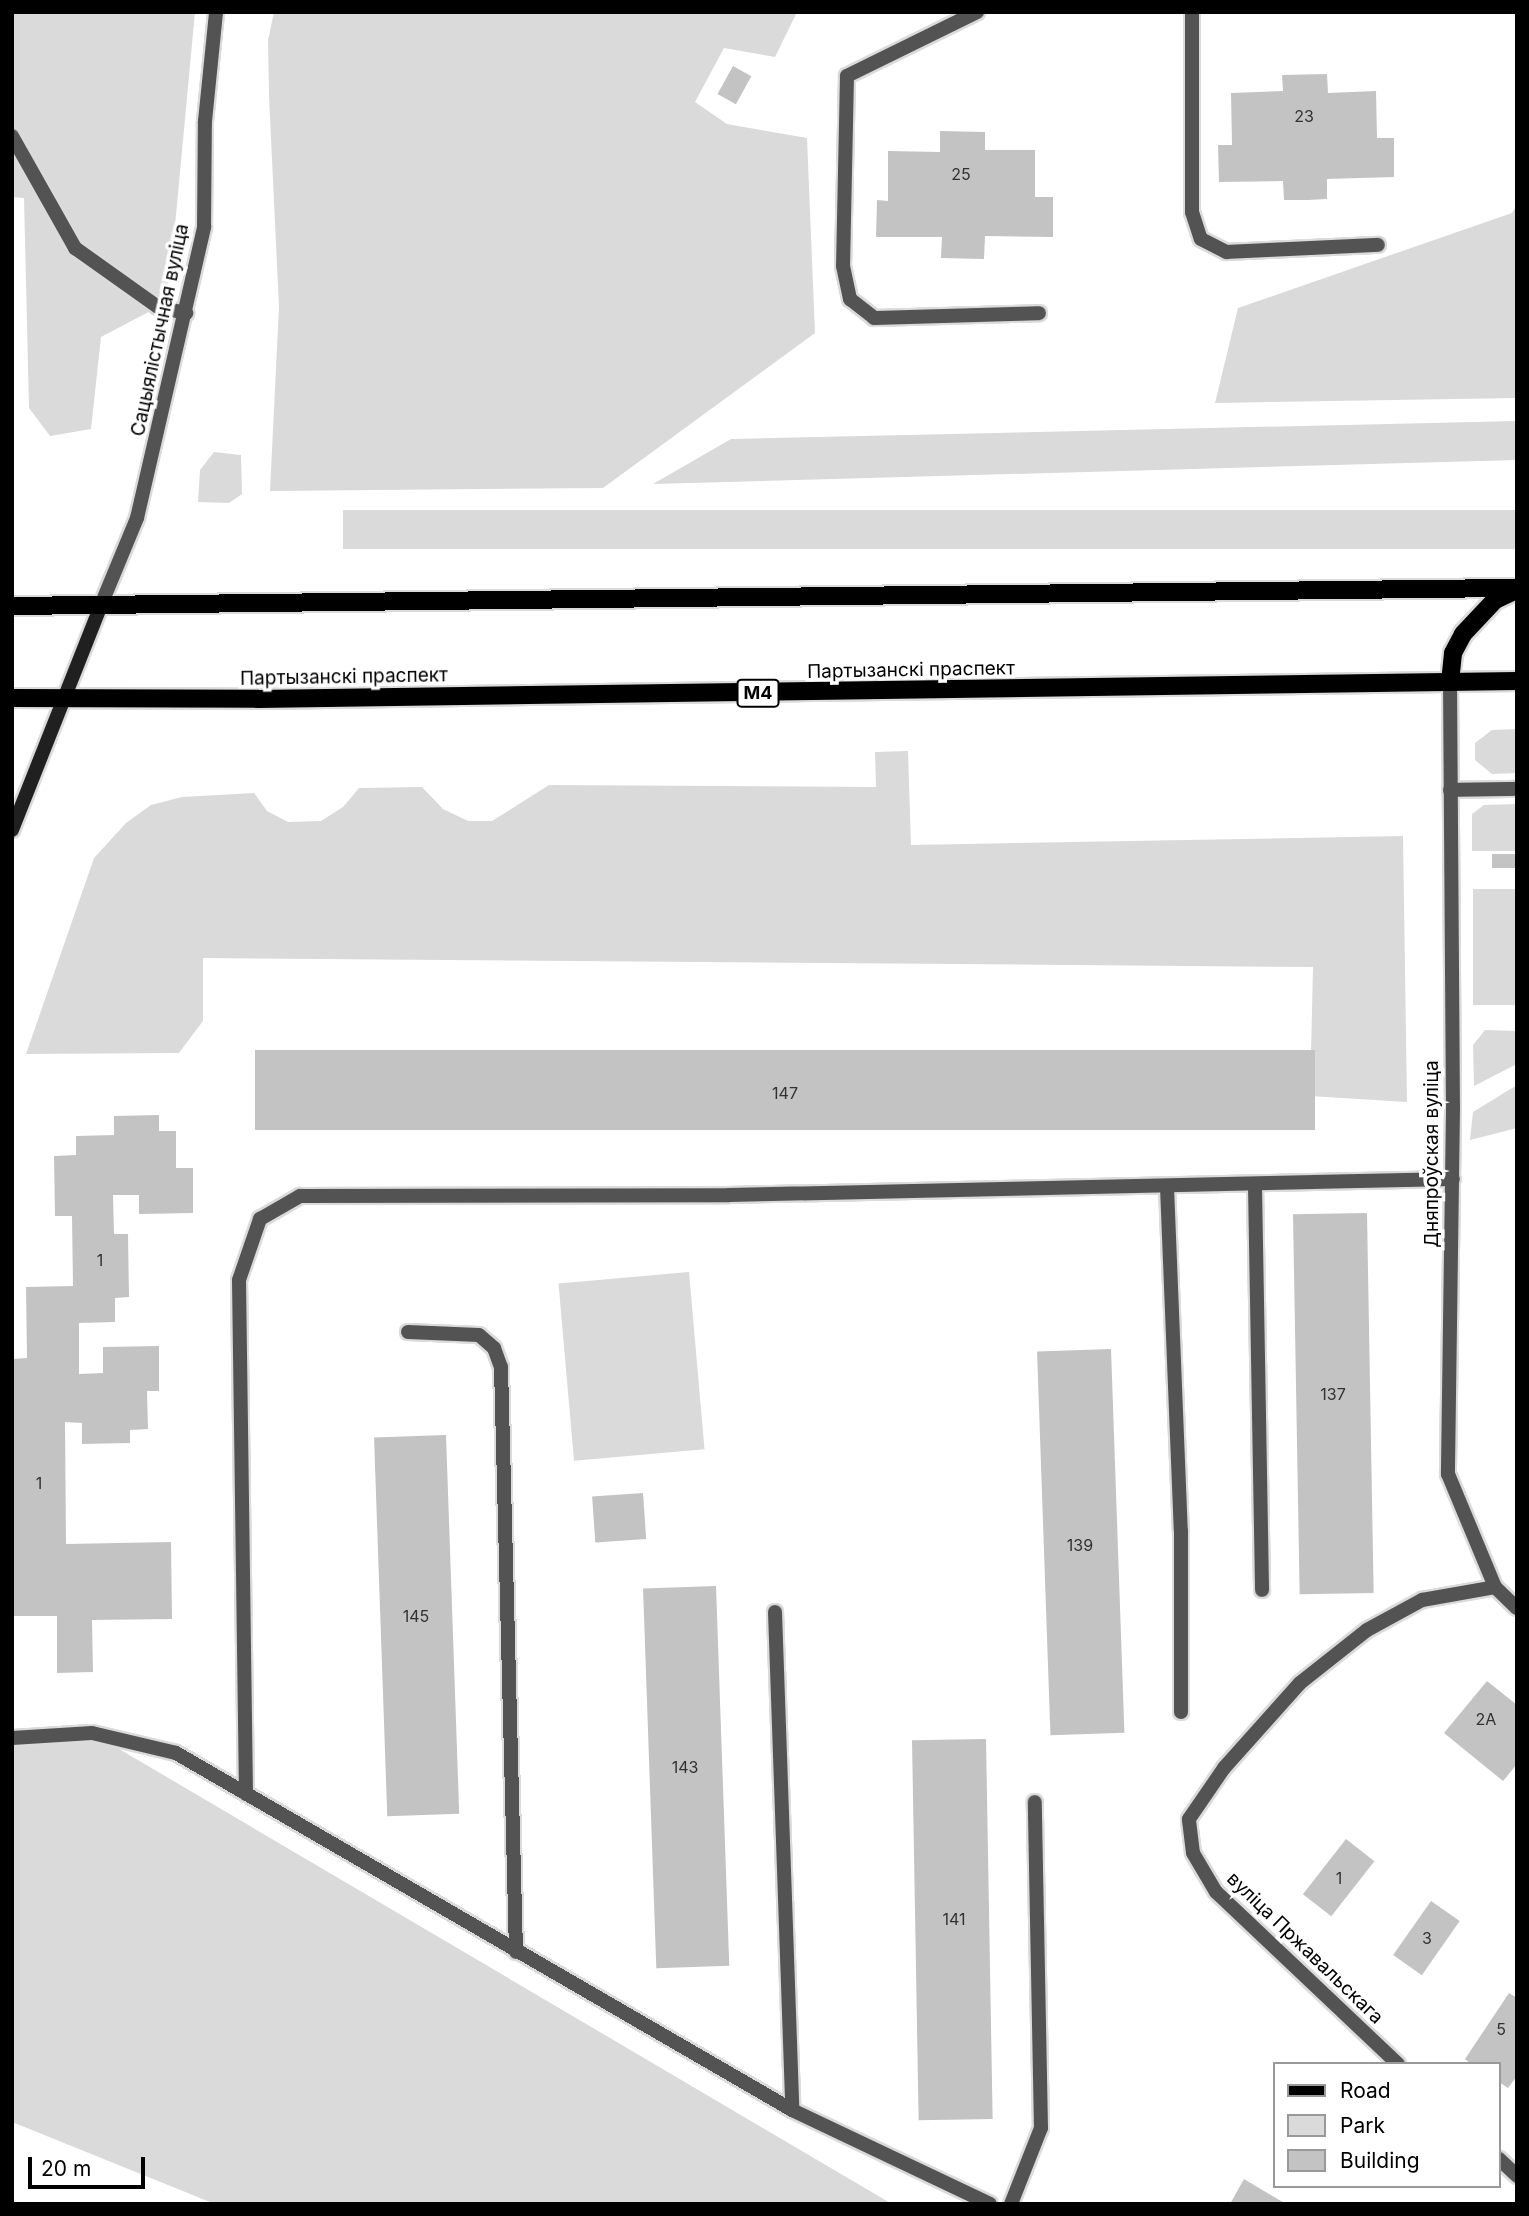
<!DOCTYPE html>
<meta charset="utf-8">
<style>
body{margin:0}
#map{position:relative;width:1529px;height:2216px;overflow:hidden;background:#fff;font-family:Inter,sans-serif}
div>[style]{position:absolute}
.green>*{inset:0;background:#dadada;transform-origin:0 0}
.building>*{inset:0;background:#c3c3c3;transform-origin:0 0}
.roads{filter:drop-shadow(2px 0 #dbdbdb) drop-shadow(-2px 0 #dbdbdb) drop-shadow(0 2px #dbdbdb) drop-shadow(0 -2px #dbdbdb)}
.lane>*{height:14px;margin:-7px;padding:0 7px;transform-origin:7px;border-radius:7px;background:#535353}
.street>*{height:14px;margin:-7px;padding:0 7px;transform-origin:7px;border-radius:7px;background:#535353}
.secondary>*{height:14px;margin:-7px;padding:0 7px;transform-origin:7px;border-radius:7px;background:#202020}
.primary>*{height:18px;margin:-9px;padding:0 9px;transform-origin:9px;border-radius:9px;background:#000}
span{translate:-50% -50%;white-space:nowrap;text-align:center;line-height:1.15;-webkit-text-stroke:7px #fff;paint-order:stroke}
.number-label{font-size:16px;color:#313131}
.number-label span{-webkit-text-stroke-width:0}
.shield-label span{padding:2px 5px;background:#fff;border:2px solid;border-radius:5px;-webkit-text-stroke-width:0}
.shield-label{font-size:18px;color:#000;font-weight:700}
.street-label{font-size:19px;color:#000}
.frame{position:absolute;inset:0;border:14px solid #000;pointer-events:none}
.legend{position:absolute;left:1273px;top:2062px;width:228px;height:126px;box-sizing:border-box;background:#fff;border:2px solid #999;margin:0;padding:9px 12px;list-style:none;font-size:21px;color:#000}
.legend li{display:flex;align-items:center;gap:14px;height:35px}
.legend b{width:35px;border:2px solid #999}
.scale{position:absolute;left:28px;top:2157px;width:117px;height:32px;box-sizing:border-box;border:4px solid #000;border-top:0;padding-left:9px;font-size:21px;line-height:24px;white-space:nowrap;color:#000;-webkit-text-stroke:5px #fff;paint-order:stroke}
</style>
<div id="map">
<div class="green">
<div style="clip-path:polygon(12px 12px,195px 12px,170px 279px,158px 307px,101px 337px,91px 429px,50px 436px,29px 408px,24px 198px,12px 197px)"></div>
<div style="clip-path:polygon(274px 12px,797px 12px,775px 57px,724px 48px,695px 102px,727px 124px,807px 138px,815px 333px,603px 488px,270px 491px,279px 307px,269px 96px,268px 40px)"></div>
<div style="clip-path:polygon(1517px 204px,1517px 398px,1215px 403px,1238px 308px,1512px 213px)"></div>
<div style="clip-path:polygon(1517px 421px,1517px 460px,653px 484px,731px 439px)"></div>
<div style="clip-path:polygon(214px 452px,241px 455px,242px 494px,229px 503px,198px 502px,200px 470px)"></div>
<div style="left:1517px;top:510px;width:39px;height:1174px;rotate:90deg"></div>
<div style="clip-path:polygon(1517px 729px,1517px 773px,1492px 774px,1475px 760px,1475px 743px,1492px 730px)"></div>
<div style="clip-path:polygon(908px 751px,911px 845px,1403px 836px,1407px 1102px,1310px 1096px,1313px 967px,203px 958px,203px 1021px,179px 1053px,26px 1054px,94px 858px,126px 823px,151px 805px,182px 797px,254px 793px,267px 811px,288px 822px,321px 821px,343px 807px,359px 788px,422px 787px,443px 809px,468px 821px,492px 821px,549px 785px,876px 787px,875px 752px)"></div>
<div style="clip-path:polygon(1517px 804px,1517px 851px,1472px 851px,1472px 814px,1484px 805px)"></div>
<div style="left:1473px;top:889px;width:44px;height:116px"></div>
<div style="clip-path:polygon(1485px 1030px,1517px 1031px,1517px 1064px,1474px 1086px,1473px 1045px)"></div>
<div style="clip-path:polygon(1517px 1085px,1517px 1128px,1470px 1140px,1473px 1112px)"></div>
<div style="left:689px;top:1272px;width:178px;height:131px;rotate:85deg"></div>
<div style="clip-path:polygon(92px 1733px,892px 2204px,215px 2204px,12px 2122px,12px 1741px)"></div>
</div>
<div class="building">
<div style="left:733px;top:66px;width:21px;height:32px;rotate:29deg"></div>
<div style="clip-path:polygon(1327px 74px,1328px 93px,1376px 91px,1377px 138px,1394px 138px,1394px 177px,1327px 179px,1327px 199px,1308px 200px,1284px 200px,1283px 181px,1219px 182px,1218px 145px,1232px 145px,1231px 93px,1283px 91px,1282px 75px)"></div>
<div style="clip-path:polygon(940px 131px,985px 132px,985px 150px,1035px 150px,1035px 197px,1053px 197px,1053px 237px,985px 236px,984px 259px,941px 258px,942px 237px,876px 237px,877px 200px,888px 201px,888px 151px,940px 152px)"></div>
<div style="left:1517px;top:854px;width:14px;height:25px;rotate:90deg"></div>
<div style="left:1315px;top:1050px;width:80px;height:1060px;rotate:90deg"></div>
<div style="clip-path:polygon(159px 1115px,159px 1131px,176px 1131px,176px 1168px,193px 1168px,193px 1213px,139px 1214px,139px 1195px,113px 1195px,114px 1234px,128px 1234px,129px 1297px,115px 1298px,115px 1322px,79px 1323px,79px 1374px,103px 1373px,103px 1347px,159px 1346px,159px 1391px,147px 1391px,148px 1429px,130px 1430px,130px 1443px,82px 1444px,82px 1423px,65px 1422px,66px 1544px,171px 1542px,172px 1619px,92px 1620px,93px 1672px,57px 1673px,57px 1616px,12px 1616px,12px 1359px,27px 1358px,26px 1287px,73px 1286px,72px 1216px,55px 1216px,54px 1156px,76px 1155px,76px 1136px,114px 1135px,114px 1116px)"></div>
<div style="left:1367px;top:1213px;width:380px;height:74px;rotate:89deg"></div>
<div style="left:1111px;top:1349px;width:384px;height:74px;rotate:88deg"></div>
<div style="left:446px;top:1435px;width:379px;height:72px;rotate:88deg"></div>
<div style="left:643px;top:1493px;width:46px;height:51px;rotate:86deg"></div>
<div style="left:716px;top:1586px;width:380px;height:73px;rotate:88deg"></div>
<div style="clip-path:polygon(1487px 1681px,1517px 1705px,1517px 1764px,1503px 1781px,1444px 1733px)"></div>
<div style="left:986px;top:1739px;width:380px;height:74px;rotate:89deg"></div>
<div style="left:1346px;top:1839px;width:36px;height:70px;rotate:38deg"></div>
<div style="left:1431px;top:1901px;width:35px;height:66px;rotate:35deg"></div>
<div style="clip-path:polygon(1509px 1993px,1517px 1998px,1517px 2076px,1508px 2088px,1499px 2082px,1499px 2064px,1471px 2064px,1465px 2059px)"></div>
<div style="clip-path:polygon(1244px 2179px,1286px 2204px,1230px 2204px)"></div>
</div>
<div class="roads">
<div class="lane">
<div style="left:1192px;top:12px;width:200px;rotate:90deg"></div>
<div style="left:1192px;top:212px;width:28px;rotate:72deg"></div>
<div style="left:1201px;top:239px;width:29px;rotate:27deg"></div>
<div style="left:1227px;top:252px;width:151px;rotate:-2.7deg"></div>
<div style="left:847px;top:76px;width:190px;rotate:91.2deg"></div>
<div style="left:843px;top:266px;width:34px;rotate:78deg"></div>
<div style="left:850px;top:299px;width:31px;rotate:38deg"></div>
<div style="left:874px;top:318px;width:165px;rotate:-1.7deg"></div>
<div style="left:12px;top:136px;width:129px;rotate:60.6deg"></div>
<div style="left:75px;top:248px;width:102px;rotate:35.4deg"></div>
<div style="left:158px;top:307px;width:29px;rotate:12deg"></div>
<div style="left:1255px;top:1186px;width:404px;rotate:89deg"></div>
<div style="left:1167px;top:1187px;width:344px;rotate:87.7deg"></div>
<div style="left:1181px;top:1531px;width:181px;rotate:90deg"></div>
<div style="left:408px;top:1332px;width:71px;rotate:2.4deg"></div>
<div style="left:479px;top:1335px;width:20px;rotate:41deg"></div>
<div style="left:494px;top:1348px;width:20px;rotate:70deg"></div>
<div style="left:501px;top:1367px;width:585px;rotate:88.53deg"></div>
<div style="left:775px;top:1612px;width:498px;rotate:88deg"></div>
<div style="left:12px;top:1738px;width:80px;rotate:-3.6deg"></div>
<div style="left:92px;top:1733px;width:86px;rotate:13.4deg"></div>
<div style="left:176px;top:1753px;width:712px;rotate:30.09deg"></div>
<div style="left:792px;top:2110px;width:219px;rotate:25.4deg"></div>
<div style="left:246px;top:1794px;width:514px;rotate:-90.78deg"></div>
<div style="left:239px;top:1280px;width:65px;rotate:-71deg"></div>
<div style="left:260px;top:1219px;width:46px;rotate:-29.9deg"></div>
<div style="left:300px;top:1196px;width:429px;rotate:-0.1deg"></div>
<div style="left:729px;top:1195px;width:724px;rotate:-1.27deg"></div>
<div style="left:1011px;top:2204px;width:82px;rotate:-68.5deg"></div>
<div style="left:1041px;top:2128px;width:326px;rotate:-91.1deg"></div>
</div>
<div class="street">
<div style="left:847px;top:76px;width:145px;rotate:-26.2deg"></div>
<div style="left:101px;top:605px;width:94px;rotate:-67.5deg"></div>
<div style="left:137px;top:518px;width:299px;rotate:-77deg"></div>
<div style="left:204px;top:227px;width:106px;rotate:-89.5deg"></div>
<div style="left:205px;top:121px;width:110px;rotate:-84.2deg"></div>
<div style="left:1450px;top:682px;width:427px;rotate:89.6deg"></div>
<div style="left:1453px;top:1109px;width:365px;rotate:90.8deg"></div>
<div style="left:1448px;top:1474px;width:122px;rotate:67.4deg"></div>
<div style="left:1495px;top:1587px;width:30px;rotate:44deg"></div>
<div style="left:1450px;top:790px;width:67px;rotate:-0.9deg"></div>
<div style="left:1398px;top:2064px;width:250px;rotate:-136.6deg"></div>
<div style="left:1216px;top:1892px;width:45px;rotate:-120.5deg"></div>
<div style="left:1193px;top:1853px;width:34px;rotate:-97deg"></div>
<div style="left:1189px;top:1819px;width:62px;rotate:-55.5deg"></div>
<div style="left:1224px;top:1768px;width:114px;rotate:-48.2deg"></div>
<div style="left:1300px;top:1683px;width:85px;rotate:-38.3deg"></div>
<div style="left:1367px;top:1630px;width:63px;rotate:-28.6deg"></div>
<div style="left:1422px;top:1600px;width:74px;rotate:-10.1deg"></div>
<div style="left:1499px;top:2159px;width:25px;rotate:43deg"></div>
</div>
<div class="secondary">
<div style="left:12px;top:830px;width:242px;rotate:-68.4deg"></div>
</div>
<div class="primary">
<div style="left:12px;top:606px;width:1505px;rotate:-0.69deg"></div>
<div style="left:1450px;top:682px;width:29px;rotate:-84deg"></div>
<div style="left:1453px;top:653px;width:21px;rotate:-62deg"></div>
<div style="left:1463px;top:634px;width:47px;rotate:-46.7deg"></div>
<div style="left:1495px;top:600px;width:21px;rotate:-25deg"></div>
<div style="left:12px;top:698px;width:246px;rotate:0.2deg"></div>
<div style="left:258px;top:699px;width:1259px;rotate:-0.82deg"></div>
</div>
</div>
<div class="number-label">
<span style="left:1304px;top:116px">23</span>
<span style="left:961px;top:174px">25</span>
<span style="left:785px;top:1093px">147</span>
<span style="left:100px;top:1260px">1</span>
<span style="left:1333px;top:1394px">137</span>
<span style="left:39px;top:1483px">1</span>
<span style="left:1080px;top:1545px">139</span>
<span style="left:416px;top:1616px">145</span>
<span style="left:1486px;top:1719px">2А</span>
<span style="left:685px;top:1767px">143</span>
<span style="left:1339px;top:1878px">1</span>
<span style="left:954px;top:1919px">141</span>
<span style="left:1427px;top:1938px">3</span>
<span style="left:1501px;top:2029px">5</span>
</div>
<div class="shield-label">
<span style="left:758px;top:693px">М4</span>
</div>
<div class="street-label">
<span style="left:160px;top:330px;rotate:-78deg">Сацыялістычная вуліца</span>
<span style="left:911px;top:670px;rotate:-1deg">Партызанскі праспект</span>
<span style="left:344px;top:677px;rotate:-1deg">Партызанскі праспект</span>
<span style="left:1432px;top:1154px;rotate:-90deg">Дняпроўская вуліца</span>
<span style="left:1305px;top:1948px;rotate:44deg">вуліца Пржавальскага</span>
</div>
<div class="frame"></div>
<ul class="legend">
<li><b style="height:9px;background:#000"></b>Road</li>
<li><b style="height:19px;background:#dadada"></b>Park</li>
<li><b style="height:19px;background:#c3c3c3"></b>Building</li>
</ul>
<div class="scale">20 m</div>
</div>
